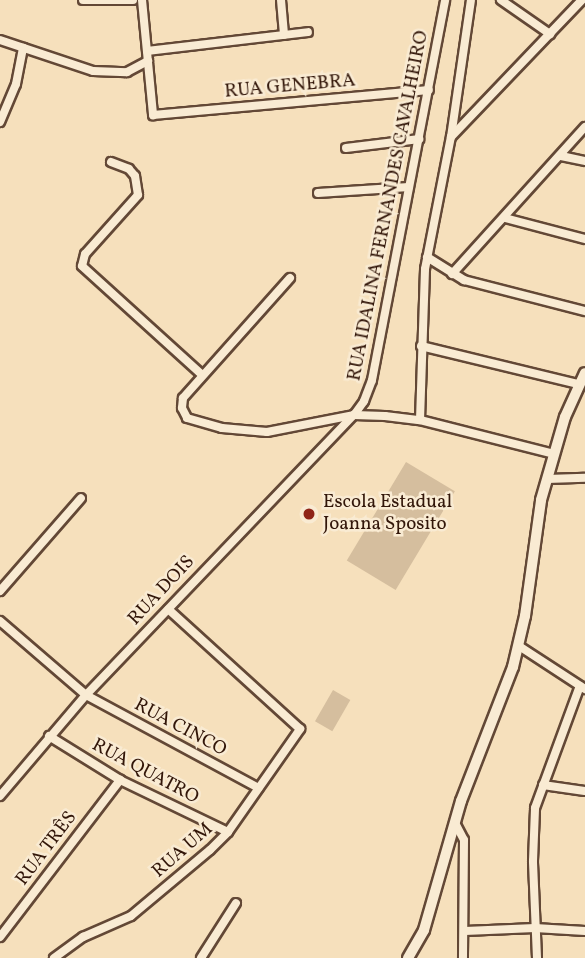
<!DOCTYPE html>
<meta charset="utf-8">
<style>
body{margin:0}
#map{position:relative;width:585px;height:958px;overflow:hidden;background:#f6e0bc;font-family:Vollkorn,serif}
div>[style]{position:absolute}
.green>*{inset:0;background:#d5be9e;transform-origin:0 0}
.roads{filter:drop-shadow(2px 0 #634836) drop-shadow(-2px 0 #634836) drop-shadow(0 2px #634836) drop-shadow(0 -2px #634836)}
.street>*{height:8px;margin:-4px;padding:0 4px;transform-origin:4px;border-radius:4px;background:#f9ebd3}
.secondary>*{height:10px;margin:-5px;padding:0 5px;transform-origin:5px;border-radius:5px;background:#f9ebd3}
.dots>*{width:19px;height:19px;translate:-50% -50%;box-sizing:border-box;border:4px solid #f9ebd3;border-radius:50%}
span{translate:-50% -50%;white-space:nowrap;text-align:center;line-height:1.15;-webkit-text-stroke:5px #f9ebd3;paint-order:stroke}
.street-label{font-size:19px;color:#321609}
.poi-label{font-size:19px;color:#321609}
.left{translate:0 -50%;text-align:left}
</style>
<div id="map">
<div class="green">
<div style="left:406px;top:462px;width:57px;height:115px;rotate:31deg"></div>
<div style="left:333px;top:690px;width:20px;height:36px;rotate:30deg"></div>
</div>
<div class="roads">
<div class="street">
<div style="left:83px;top:0;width:50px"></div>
<div style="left:142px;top:0;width:116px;rotate:84.5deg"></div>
<div style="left:153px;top:115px;width:277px;rotate:-5.2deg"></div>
<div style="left:281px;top:0;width:35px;rotate:85deg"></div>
<div style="left:501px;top:0;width:60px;rotate:34.8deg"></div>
<div style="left:0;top:40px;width:98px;rotate:18.4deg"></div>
<div style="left:93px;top:71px;width:34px;rotate:2deg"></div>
<div style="left:127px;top:72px;width:24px;rotate:-28deg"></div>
<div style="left:147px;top:51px;width:162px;rotate:-6.7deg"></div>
<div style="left:0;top:122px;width:41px;rotate:-67.2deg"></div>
<div style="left:16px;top:84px;width:37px;rotate:-79deg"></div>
<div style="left:451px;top:137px;width:190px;rotate:-46.3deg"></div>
<div style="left:346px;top:148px;width:74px;rotate:-7deg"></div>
<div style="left:561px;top:156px;width:25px;rotate:12deg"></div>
<div style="left:111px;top:162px;width:19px;rotate:21deg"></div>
<div style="left:129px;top:169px;width:9px;rotate:49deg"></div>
<div style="left:135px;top:176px;width:19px;rotate:81deg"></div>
<div style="left:138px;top:195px;width:79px;rotate:131.9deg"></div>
<div style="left:85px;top:254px;width:12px;rotate:104deg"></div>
<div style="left:82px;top:266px;width:162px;rotate:42.2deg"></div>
<div style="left:318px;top:193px;width:91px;rotate:-3.8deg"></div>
<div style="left:505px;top:218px;width:83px;rotate:14.7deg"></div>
<div style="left:427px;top:257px;width:44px;rotate:31.9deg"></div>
<div style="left:464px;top:280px;width:125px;rotate:14.4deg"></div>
<div style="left:452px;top:274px;width:198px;rotate:-47.9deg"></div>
<div style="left:290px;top:278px;width:161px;rotate:131.7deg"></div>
<div style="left:183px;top:398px;width:10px;rotate:96deg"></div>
<div style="left:182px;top:408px;width:11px;rotate:63deg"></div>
<div style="left:187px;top:418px;width:36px;rotate:16deg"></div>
<div style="left:222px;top:428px;width:45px;rotate:5.1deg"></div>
<div style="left:267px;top:432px;width:89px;rotate:-11.1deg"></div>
<div style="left:354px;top:415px;width:31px;rotate:2deg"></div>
<div style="left:385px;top:416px;width:35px;rotate:7deg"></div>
<div style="left:420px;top:420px;width:138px;rotate:14.2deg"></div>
<div style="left:421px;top:346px;width:162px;rotate:13.6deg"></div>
<div style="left:420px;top:420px;width:151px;rotate:-88.1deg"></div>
<div style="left:425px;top:269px;width:135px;rotate:-78.9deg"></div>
<div style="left:451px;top:137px;width:138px;rotate:-81.7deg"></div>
<div style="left:547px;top:479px;width:38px;rotate:-2deg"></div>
<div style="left:0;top:591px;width:123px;rotate:-48.9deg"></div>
<div style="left:0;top:621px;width:113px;rotate:40.7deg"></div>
<div style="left:86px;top:695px;width:196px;rotate:28.3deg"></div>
<div style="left:519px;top:646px;width:79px;rotate:33.1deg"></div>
<div style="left:49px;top:736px;width:84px;rotate:31.8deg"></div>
<div style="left:120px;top:780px;width:120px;rotate:25.7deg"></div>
<div style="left:543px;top:785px;width:42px;rotate:8.1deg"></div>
<div style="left:0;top:796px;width:133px;rotate:-49.6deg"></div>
<div style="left:86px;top:695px;width:388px;rotate:-46.3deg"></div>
<div style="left:354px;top:415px;width:17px;rotate:-54deg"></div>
<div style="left:364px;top:401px;width:22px;rotate:-69deg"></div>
<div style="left:372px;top:380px;width:387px;rotate:-79.1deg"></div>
<div style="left:455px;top:823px;width:19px;rotate:62deg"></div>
<div style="left:464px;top:840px;width:118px;rotate:90.5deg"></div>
<div style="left:465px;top:931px;width:70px;rotate:-2.5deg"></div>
<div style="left:535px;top:928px;width:50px;rotate:3.4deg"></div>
<div style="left:0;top:937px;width:198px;rotate:-52.6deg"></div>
<div style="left:54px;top:958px;width:36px;rotate:-36deg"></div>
<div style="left:83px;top:937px;width:52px;rotate:-23.6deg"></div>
<div style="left:131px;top:916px;width:103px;rotate:-39.9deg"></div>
<div style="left:210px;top:850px;width:25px;rotate:-45deg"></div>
<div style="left:228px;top:832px;width:126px;rotate:-55deg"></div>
<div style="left:300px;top:729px;width:178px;rotate:-137.7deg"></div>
<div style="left:201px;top:958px;width:65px;rotate:-57.5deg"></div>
<div style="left:537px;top:958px;width:97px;rotate:-92.4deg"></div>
<div style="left:533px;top:861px;width:53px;rotate:-87.8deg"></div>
<div style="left:535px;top:808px;width:130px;rotate:-69.8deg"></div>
</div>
<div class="secondary">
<div style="left:408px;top:958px;width:32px;rotate:-60deg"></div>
<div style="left:424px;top:930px;width:134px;rotate:-74deg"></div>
<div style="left:461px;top:801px;width:144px;rotate:-68.8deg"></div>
<div style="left:513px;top:667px;width:52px;rotate:-76.8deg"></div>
<div style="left:525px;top:616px;width:117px;rotate:-82.1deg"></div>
<div style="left:541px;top:500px;width:86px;rotate:-73.9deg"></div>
<div style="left:565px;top:417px;width:48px;rotate:-65.6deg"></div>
</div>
</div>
<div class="dots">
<div style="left:309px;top:514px;background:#8f2418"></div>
</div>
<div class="street-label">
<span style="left:290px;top:87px;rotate:-5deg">RUA GENEBRA</span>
<span style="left:389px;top:206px;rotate:-79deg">RUA IDALINA FERNANDES CAVALHEIRO</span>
<span style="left:162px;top:591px;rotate:-47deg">RUA DOIS</span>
<span style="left:180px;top:728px;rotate:28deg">RUA CINCO</span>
<span style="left:145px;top:772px;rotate:28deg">RUA QUATRO</span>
<span style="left:47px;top:849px;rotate:-53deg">RUA TRÊS</span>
<span style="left:183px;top:851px;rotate:-41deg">RUA UM</span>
</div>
<div class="poi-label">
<span class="left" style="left:323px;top:514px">Escola Estadual<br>Joanna Sposito</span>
</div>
</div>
